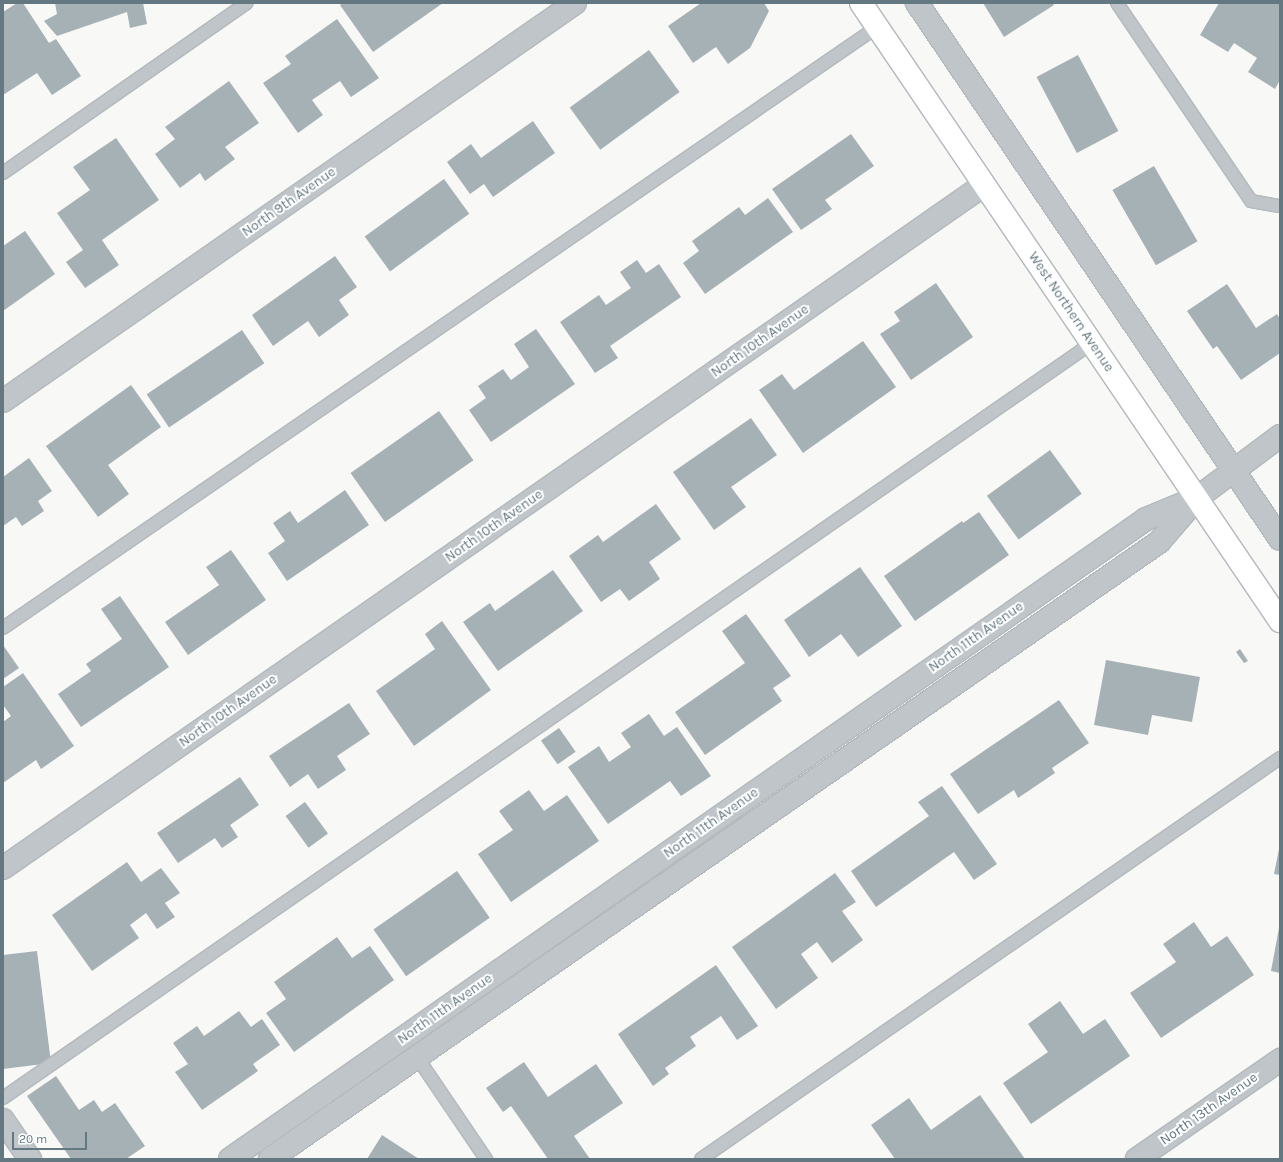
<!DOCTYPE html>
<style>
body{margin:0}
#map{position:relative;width:1283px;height:1162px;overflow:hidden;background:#f8f8f6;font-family:Karla,sans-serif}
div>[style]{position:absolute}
.building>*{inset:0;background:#a6b1b5;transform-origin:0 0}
.roads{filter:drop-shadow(1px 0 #b3b9bc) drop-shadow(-1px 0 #b3b9bc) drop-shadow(0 1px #b3b9bc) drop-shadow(0 -1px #b3b9bc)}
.service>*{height:12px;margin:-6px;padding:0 6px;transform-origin:6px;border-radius:6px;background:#bfc5c8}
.minor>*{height:22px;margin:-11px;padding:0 11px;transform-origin:11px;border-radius:11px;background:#bfc5c8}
.primary>*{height:22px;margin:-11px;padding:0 11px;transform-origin:11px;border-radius:11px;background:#fff}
span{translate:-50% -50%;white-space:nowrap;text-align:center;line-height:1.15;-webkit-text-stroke:4px #fff;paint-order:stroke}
.street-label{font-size:14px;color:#637881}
.frame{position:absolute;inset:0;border:4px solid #637881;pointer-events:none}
.scale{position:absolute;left:12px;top:1132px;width:75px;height:18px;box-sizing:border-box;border:2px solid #637881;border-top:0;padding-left:5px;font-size:12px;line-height:14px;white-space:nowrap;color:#637881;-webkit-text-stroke:3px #fff;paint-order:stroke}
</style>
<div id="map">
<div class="building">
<div style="clip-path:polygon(17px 3px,23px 3px,49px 43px,56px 39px,81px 76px,52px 95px,37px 73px,3px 95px,3px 12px)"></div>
<div style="clip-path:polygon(55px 3px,143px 3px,147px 24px,130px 28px,127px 12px,57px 36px,44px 21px,57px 14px)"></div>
<div style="clip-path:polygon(343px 3px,443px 3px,373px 52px,340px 5px)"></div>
<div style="clip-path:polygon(701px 3px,764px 3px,769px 11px,750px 48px,728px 64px,716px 47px,693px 63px,668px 26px)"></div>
<div style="clip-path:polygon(983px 3px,1052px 3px,1054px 5px,1004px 37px)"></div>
<div style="clip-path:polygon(1219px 3px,1280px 3px,1280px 80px,1275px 89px,1248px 72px,1257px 58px,1234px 43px,1228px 52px,1200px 35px)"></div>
<div style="clip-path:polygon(337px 19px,379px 78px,351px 97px,340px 81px,312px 100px,323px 115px,298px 133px,263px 83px,291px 64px,285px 56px)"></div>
<div style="left:649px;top:50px;width:52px;height:98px;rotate:54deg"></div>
<div style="left:1078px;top:55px;width:86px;height:47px;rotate:62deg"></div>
<div style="clip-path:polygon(229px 81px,259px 123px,225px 147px,235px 159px,205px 181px,200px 173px,180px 188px,155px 154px,175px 139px,165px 127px)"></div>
<div style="clip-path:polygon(533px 121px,555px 153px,493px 197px,484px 184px,470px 194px,447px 162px,471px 144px,481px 158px)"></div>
<div style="clip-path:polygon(851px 134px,874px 166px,825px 200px,832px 209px,801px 230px,772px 189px)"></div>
<div style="clip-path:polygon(116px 138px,159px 200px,102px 240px,119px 265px,85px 288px,66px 262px,83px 250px,57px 213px,90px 190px,73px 167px)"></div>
<div style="left:1154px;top:166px;width:87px;height:48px;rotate:60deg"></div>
<div style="left:444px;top:179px;width:43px;height:98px;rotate:54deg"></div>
<div style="clip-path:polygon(768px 198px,793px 232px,705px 294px,683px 263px,699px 251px,692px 241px,739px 207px,745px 215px)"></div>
<div style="clip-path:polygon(25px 231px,55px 274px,3px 311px,3px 246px)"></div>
<div style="clip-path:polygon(335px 256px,357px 287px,339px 300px,349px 315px,319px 337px,308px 321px,273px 346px,252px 315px)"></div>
<div style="clip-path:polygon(637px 260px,646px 273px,659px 264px,681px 297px,610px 346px,618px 358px,595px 373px,560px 322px,599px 295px,606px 305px,631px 288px,620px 272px)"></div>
<div style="clip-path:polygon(936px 283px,973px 337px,911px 380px,880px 334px,900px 321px,894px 312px)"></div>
<div style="clip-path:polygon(1227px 284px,1256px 328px,1277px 314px,1280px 319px,1280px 353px,1241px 380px,1217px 346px,1213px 349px,1187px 311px)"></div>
<div style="clip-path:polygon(536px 329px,575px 384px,491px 442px,469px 410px,486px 398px,478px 386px,503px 369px,511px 380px,529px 367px,514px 344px)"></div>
<div style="left:242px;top:330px;width:40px;height:115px;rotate:56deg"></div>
<div style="clip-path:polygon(863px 341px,896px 387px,803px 453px,759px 390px,782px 374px,794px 390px)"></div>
<div style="clip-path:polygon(131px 385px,161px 427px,108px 465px,129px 494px,98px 517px,46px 446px)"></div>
<div style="left:439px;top:411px;width:60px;height:108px;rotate:55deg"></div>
<div style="clip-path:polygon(751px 418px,777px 455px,731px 487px,746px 507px,714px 530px,673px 472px)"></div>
<div style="left:1050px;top:450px;width:54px;height:78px;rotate:54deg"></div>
<div style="clip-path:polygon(29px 458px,52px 491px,38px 501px,44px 511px,22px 526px,16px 517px,3px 526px,3px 477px)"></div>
<div style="clip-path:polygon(345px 490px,369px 525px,287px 581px,268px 553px,285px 541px,273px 523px,290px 511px,298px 523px)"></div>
<div style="clip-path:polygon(656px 504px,681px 539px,649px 562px,660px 579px,629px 601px,620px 589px,601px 602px,569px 556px,598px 535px,603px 542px)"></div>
<div style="clip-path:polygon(979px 512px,1009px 555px,915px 621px,884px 576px,962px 521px,963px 523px)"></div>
<div style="clip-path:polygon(231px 550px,266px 600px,188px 655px,165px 622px,219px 585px,206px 567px)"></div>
<div style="clip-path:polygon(860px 567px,902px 626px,858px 657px,841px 634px,809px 657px,784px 620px)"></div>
<div style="clip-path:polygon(553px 570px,583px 611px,498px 671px,463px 622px,490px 603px,495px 611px)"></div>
<div style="clip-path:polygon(120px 596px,169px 667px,81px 727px,58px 694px,91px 671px,86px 664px,122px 639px,101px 609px)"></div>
<div style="clip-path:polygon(746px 614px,791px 676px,773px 688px,782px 701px,705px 755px,675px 712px,745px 663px,722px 631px)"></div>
<div style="clip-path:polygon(442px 621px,491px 690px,414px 746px,376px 691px,435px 649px,425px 634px)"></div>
<div style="clip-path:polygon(3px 645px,19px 668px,3px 679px)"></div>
<div style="clip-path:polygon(1240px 649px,1248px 661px,1244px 663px,1236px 652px)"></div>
<div style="clip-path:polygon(1106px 660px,1200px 677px,1192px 722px,1152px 715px,1148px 735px,1094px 725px)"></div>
<div style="clip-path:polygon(23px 673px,74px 746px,41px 769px,36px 760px,3px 783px,3px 722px,11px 716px,3px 705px,3px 687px)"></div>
<div style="clip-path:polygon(1059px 700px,1089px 743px,1052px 768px,1055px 773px,1018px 798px,1014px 790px,978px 814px,950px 774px)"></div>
<div style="clip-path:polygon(349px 703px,370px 734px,337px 756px,346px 770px,318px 789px,308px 774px,290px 787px,269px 756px)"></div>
<div style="clip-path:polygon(649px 714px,664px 736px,677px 727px,711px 776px,681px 796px,670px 781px,608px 824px,568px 767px,599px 746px,609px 762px,631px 747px,621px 733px)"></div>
<div style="left:559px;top:728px;width:29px;height:22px;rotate:55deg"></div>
<div style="clip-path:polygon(240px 777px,259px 805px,230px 825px,238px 837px,222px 848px,215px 838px,178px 863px,157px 833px)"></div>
<div style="clip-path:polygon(942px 786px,997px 864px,974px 880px,954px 852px,876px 907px,851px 871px,929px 816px,918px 802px)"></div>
<div style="clip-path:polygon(529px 790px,544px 811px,567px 795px,599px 841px,511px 902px,478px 854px,513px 830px,499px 811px)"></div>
<div style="left:305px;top:802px;width:39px;height:24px;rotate:54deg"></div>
<div style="clip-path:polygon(1279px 849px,1280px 849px,1280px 875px,1274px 874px)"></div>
<div style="clip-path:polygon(127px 862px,141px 882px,161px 868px,180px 893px,165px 903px,175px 917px,157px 929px,146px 913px,130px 925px,139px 938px,92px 971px,52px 915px)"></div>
<div style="left:457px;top:871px;width:57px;height:102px;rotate:55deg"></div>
<div style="clip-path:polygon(835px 873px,856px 902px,842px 911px,863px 940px,832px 963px,817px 942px,801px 954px,818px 978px,776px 1009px,732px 947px)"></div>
<div style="clip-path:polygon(1194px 922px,1211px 947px,1227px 936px,1254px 975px,1161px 1038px,1130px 993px,1176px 962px,1163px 944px)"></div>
<div style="clip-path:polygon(1279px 928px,1280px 928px,1280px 973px,1271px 971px)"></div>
<div style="clip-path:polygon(337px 937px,352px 958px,370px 946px,394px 980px,294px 1052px,266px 1013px,286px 999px,274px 982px)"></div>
<div style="clip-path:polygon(37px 951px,51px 1063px,3px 1069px,3px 955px)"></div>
<div style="clip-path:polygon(716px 965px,758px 1026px,737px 1040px,721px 1016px,690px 1037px,696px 1046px,665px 1068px,669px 1074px,653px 1086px,618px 1034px)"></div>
<div style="clip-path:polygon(1060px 1001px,1083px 1034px,1105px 1019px,1130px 1056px,1031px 1124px,1003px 1083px,1048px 1052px,1028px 1024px)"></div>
<div style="clip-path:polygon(239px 1011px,251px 1027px,262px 1019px,280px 1045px,253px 1064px,258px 1071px,202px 1110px,175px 1072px,188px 1064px,173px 1043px,197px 1026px,204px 1036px)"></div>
<div style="clip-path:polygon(524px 1062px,548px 1097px,596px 1064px,623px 1103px,574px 1136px,590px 1159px,548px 1159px,511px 1106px,503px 1112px,486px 1088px)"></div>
<div style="clip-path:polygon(56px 1076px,79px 1110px,94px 1100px,102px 1112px,115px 1103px,145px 1146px,126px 1159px,71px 1159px,27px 1096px)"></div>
<div style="clip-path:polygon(980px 1095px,1025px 1159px,895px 1159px,871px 1125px,909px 1098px,931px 1130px)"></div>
<div style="clip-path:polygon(382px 1135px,419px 1159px,367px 1159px)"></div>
</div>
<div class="roads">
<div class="service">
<div style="left:1117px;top:3px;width:239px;rotate:55.9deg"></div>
<div style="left:1251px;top:201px;width:29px;rotate:10deg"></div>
<div style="left:3px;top:173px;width:297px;rotate:-34.9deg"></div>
<div style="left:3px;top:628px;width:1061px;rotate:-34.51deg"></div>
<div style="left:417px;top:1057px;width:123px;rotate:55.9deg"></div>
<div style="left:3px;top:1098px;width:1325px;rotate:-34.73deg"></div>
<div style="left:701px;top:1159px;width:704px;rotate:-34.71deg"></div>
</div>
<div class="minor">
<div style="left:917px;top:3px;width:647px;rotate:55.89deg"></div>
<div style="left:3px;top:401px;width:697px;rotate:-34.83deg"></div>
<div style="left:3px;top:868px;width:1195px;rotate:-34.85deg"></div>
<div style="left:3px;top:1120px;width:47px;rotate:55.3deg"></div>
<div style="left:230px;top:1159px;width:1117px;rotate:-34.94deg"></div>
<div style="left:1146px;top:519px;width:50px;rotate:-22.4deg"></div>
<div style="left:270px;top:1159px;width:1082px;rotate:-34.76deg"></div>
<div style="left:1159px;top:542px;width:58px;rotate:-49.2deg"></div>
<div style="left:1197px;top:498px;width:104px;rotate:-36.8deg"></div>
<div style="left:1137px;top:1159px;width:174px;rotate:-34.7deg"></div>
</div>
<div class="primary">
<div style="left:861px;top:3px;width:747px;rotate:55.86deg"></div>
</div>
</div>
<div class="street-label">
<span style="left:289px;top:202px;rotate:-35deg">North 9th Avenue</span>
<span style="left:1071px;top:312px;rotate:56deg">West Northern Avenue</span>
<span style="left:760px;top:341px;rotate:-35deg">North 10th Avenue</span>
<span style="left:494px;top:526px;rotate:-35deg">North 10th Avenue</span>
<span style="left:976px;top:637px;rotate:-35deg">North 11th Avenue</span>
<span style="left:228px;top:711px;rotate:-35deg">North 10th Avenue</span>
<span style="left:711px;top:823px;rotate:-35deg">North 11th Avenue</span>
<span style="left:445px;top:1009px;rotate:-35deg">North 11th Avenue</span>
<span style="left:1209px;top:1109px;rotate:-35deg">North 13th Avenue</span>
</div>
<div class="frame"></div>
<div class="scale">20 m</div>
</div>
